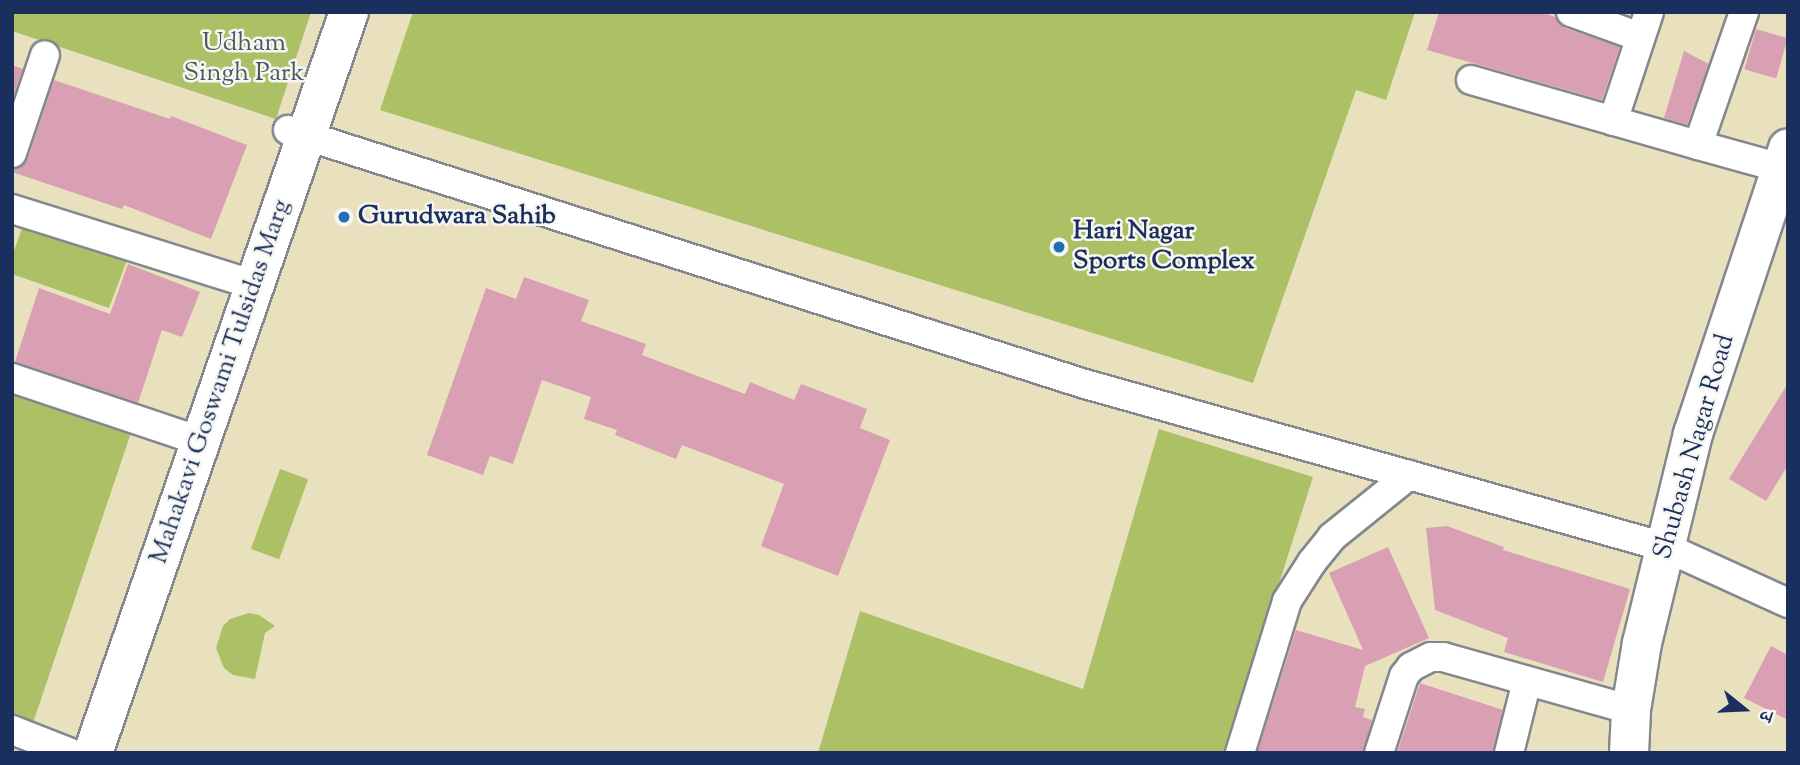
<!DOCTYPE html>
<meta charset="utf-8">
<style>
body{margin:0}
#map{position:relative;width:1800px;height:765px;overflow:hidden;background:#e9e0be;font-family:"Sorts Mill Goudy","Noto Serif Devanagari",serif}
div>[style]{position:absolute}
.green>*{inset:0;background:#acc165;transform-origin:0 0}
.building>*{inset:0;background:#d9a0b3;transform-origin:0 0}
.roads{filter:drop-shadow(2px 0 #82888e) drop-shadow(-2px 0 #82888e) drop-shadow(0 2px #82888e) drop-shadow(0 -2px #82888e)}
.street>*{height:28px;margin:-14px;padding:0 14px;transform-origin:14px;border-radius:14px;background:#fff}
.secondary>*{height:38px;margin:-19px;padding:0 19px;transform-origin:19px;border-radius:19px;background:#fff}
.dots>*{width:19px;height:19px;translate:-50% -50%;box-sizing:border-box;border:4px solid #f6f6f2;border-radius:50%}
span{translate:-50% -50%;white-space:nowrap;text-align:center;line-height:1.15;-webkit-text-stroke:5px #f6f6f2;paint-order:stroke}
.park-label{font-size:26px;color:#465b60}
.poi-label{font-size:26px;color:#1b2f5e;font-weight:700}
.left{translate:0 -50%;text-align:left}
.street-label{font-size:26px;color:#1b2f5e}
.frame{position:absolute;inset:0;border:14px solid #1b2f5e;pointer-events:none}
.north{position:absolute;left:1709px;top:674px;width:70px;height:70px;-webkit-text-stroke:5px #f6f6f2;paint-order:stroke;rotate:108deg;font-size:19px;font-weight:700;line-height:28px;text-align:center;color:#1b2f5e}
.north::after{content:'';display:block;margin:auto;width:24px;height:32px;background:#1b2f5e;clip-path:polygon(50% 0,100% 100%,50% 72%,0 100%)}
</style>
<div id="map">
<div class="green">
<div style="clip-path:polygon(12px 12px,311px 12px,276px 119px,12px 31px)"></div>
<div style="clip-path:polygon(413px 12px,1415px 12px,1386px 100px,1356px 90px,1253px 383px,380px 110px)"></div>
<div style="clip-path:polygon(24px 223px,127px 260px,109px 308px,12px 274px,12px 256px)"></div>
<div style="clip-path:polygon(12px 370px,138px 412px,33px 723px,12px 716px)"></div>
<div style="clip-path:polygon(1159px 429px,1313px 477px,1225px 753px,818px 753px,860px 611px,1083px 689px)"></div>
<div style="left:280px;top:469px;width:30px;height:85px;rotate:20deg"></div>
<div style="clip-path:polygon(249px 613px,259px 615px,275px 626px,265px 633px,255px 679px,233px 675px,224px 668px,216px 648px,223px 626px,230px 619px)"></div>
</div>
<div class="building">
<div style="clip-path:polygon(1439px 12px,1542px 12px,1555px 17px,1565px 28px,1620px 47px,1602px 100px,1427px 50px)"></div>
<div style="left:1756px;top:29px;width:33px;height:42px;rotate:16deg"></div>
<div style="clip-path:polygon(1684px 51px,1709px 64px,1687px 125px,1664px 118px)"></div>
<div style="clip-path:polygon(12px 65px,23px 69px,12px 100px)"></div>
<div style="clip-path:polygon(54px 80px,170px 119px,171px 116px,247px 145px,211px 239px,124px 205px,122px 209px,12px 172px,28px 158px)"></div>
<div style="clip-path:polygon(128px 264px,200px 292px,182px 337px,162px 330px,138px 403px,15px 362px,39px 288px,110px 314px)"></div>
<div style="clip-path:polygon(524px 277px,589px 300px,581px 321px,646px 344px,642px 355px,745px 394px,750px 382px,794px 400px,801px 384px,867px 409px,860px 428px,890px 440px,838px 576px,761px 546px,784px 484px,682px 445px,676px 459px,615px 435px,617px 430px,584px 419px,591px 397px,542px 380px,513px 464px,490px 456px,483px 475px,427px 455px,486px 288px,516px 299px)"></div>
<div style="clip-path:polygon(1788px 383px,1788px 465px,1766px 501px,1729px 479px)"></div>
<div style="clip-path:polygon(1447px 526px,1504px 547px,1503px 550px,1630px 589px,1603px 682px,1504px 652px,1508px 638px,1435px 610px,1426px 528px)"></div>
<div style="clip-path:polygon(1388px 547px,1429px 638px,1365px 666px,1355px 707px,1365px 709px,1363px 717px,1372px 720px,1363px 753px,1257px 753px,1296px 630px,1363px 650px,1329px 573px)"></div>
<div style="clip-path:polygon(1771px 646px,1788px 655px,1788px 720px,1744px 698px)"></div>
<div style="clip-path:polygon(1420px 683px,1503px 710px,1493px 753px,1397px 753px)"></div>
</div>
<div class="roads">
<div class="street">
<div style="left:1571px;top:12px;width:73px;rotate:19.9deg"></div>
<div style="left:1471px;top:80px;width:236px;rotate:16deg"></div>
<div style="left:1698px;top:145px;width:141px;rotate:-70.9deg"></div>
<div style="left:1613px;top:121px;width:115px;rotate:-71.7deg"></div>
<div style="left:288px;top:130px;width:836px;rotate:17.68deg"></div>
<div style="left:1085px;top:384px;width:602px;rotate:15.7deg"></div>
<div style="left:1665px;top:547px;width:135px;rotate:24.5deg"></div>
<div style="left:1698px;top:145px;width:86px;rotate:15.5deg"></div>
<div style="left:12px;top:153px;width:103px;rotate:-71.4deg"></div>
<div style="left:12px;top:209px;width:235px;rotate:17.4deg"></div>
<div style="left:12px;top:378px;width:179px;rotate:18.5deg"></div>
<div style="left:12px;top:730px;width:63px;rotate:21.3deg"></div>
<div style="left:1240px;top:753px;width:159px;rotate:-72.8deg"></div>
<div style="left:1287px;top:601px;width:46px;rotate:-57.3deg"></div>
<div style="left:1312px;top:562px;width:32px;rotate:-51deg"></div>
<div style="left:1332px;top:537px;width:99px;rotate:-38.8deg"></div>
<div style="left:1379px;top:753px;width:81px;rotate:-72deg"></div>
<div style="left:1404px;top:676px;width:11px;rotate:-52deg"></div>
<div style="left:1411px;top:667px;width:22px;rotate:-27deg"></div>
<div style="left:1431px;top:657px;width:12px"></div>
<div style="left:1443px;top:657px;width:195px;rotate:15.7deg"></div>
<div style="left:1509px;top:753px;width:74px;rotate:-76deg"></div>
</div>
<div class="secondary">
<div style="left:93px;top:753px;width:784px;rotate:-70.94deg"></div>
<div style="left:1629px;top:753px;width:43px;rotate:-87.3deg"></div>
<div style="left:1631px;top:710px;width:68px;rotate:-80.7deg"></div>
<div style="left:1642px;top:643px;width:215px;rotate:-76.3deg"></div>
<div style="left:1693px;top:434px;width:301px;rotate:-71.6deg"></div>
</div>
</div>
<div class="dots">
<div style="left:344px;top:217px;background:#1f6fb2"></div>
<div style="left:1059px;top:247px;background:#1f6fb2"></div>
</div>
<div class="park-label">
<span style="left:244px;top:59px">Udham<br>Singh Park</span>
</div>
<div class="poi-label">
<span class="left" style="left:358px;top:217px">Gurudwara Sahib</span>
<span class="left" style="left:1073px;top:247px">Hari Nagar<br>Sports Complex</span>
</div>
<div class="street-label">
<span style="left:221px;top:382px;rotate:-71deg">Mahakavi Goswami Tulsidas Marg</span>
<span style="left:1695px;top:447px;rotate:-74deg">Shubash Nagar Road</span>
</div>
<div class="frame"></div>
<div class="north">उ</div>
</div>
